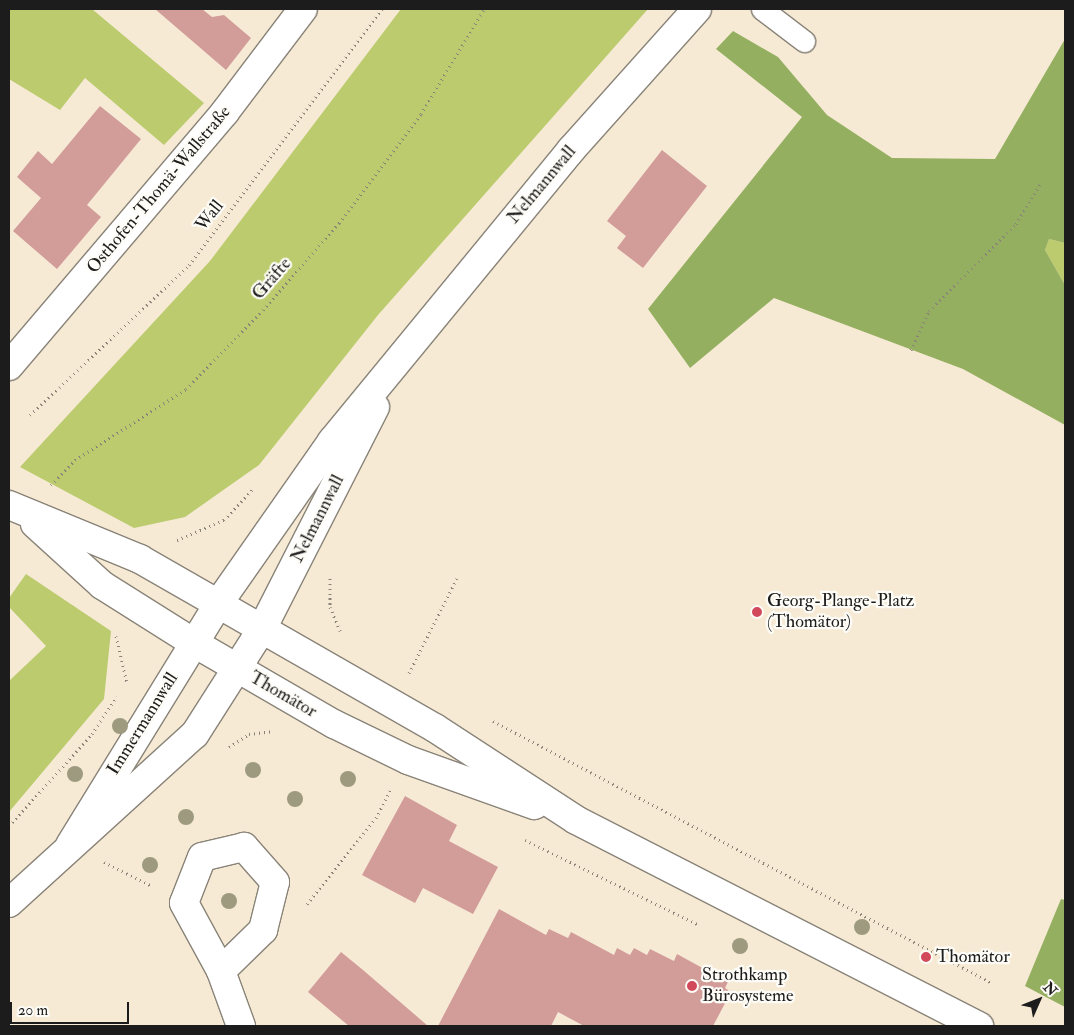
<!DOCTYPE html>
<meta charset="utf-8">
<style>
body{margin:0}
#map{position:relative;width:1074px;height:1035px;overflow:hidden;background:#f6ead5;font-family:"IM FELL Double Pica",serif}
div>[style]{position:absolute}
.green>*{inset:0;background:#bbcb6d}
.forest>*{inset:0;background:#94af60}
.building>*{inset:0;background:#d29c99}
.path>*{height:3px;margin-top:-1.5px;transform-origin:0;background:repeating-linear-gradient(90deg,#898378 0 1px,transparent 0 5px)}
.roads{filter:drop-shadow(1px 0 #898378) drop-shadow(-1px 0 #898378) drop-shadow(0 1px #898378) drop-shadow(0 -1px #898378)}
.lane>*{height:21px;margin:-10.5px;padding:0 10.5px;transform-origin:10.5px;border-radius:10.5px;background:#fff}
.street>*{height:28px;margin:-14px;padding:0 14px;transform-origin:14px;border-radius:14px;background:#fff}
.secondary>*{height:28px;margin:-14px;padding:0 14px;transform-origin:14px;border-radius:14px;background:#fff}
.trees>*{width:16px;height:16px;margin:-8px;border-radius:50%;background:#9d9a7f}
.dots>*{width:14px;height:14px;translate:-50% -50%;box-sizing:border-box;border:2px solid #fdfcf7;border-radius:50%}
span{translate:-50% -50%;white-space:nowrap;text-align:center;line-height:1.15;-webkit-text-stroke:4.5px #fdfcf7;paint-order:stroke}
.street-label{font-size:18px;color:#1c1c1c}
.poi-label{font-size:18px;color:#1c1c1c}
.left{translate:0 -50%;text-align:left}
.frame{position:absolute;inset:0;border:10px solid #1c1c1c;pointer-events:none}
.north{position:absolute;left:1014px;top:975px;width:50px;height:50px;-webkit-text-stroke:4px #fdfcf7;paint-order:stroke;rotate:46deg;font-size:14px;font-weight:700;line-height:20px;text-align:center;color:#1c1c1c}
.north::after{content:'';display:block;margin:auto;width:18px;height:22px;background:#1c1c1c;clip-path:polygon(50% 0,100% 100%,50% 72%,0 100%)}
.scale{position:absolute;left:10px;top:1002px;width:119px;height:22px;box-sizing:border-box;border:2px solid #1c1c1c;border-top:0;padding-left:6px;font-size:15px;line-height:18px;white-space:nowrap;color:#1c1c1c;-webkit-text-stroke:4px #fdfcf7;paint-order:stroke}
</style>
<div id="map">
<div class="green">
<div style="clip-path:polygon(9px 9px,92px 9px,204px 103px,164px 145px,85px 78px,60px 110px,9px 79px)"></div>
<div style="clip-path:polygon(401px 9px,648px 9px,378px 315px,259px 465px,185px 517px,134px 528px,20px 467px,210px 261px)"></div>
<div style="clip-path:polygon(1049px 239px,1065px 243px,1065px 285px,1045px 250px)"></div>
<div style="clip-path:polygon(26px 574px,111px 631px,104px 699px,9px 812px,9px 681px,46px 646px,9px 607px,9px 598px)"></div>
</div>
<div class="forest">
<div style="clip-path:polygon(733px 31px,778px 57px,827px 115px,892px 158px,995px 159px,1065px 39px,1065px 243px,1049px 239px,1045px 250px,1065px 285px,1065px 425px,963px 369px,774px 298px,690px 368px,648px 309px,802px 117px,716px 49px)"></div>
<div style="clip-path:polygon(1061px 899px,1065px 900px,1065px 1007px,1025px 986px)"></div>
</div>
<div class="building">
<div style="clip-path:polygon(155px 9px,202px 9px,212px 17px,224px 15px,251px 38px,226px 70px)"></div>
<div style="clip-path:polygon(100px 106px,141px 139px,87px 205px,101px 217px,57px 269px,13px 231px,41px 198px,17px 177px,38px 151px,52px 164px)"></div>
<div style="clip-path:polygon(662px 150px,707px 186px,643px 268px,617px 248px,626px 236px,607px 221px)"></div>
<div style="clip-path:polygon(405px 796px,457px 825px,449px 841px,498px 867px,473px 914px,423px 888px,415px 903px,362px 875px)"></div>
<div style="clip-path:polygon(499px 909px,546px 935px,549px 929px,568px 938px,571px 932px,614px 955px,617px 948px,630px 955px,634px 948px,647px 955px,650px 949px,674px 961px,677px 954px,728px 982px,725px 988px,731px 992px,713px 1026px,584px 1026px,558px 1012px,551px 1026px,438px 1026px)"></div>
<div style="clip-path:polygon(341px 952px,363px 970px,428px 1026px,349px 1026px,308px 992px)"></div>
</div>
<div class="path">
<div style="left:911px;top:350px;width:43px;rotate:-65.2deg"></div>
<div style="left:929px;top:311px;width:123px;rotate:-45deg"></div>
<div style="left:1016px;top:224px;width:50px;rotate:-58.8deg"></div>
<div style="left:30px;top:415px;width:219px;rotate:-43.3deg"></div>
<div style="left:189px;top:265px;width:321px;rotate:-53deg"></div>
<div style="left:51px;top:485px;width:35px;rotate:-46deg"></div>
<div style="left:75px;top:460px;width:132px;rotate:-32.6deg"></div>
<div style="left:186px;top:389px;width:110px;rotate:-45.7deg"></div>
<div style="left:263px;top:310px;width:116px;rotate:-48.9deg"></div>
<div style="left:339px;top:223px;width:136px;rotate:-53deg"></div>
<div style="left:421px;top:114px;width:122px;rotate:-59deg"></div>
<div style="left:177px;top:540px;width:51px;rotate:-23.1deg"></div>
<div style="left:224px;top:520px;width:42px;rotate:-46.9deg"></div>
<div style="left:330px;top:578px;width:29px;rotate:90deg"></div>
<div style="left:330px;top:607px;width:26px;rotate:67deg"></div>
<div style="left:116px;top:636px;width:48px;rotate:76.8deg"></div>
<div style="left:409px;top:673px;width:106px;rotate:-63.2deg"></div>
<div style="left:493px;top:721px;width:564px;rotate:27.7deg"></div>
<div style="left:229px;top:747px;width:24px;rotate:-33deg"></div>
<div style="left:249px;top:734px;width:25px;rotate:-7deg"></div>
<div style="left:9px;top:826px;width:124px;rotate:-47.9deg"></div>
<div style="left:92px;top:734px;width:45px;rotate:-56.7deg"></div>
<div style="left:525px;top:840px;width:194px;rotate:26deg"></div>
<div style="left:104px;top:862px;width:54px;rotate:26.6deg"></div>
<div style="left:307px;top:904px;width:110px;rotate:-51.3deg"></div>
<div style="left:376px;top:818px;width:31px;rotate:-63deg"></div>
</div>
<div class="roads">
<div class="lane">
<div style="left:762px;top:9px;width:53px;rotate:37.3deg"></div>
</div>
<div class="street">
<div style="left:9px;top:366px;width:333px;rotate:-49.6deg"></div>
<div style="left:225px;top:112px;width:129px;rotate:-52.9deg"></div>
<div style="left:9px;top:505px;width:142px;rotate:22.4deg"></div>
<div style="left:140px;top:559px;width:141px;rotate:29.8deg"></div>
<div style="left:35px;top:524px;width:91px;rotate:42.3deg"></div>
<div style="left:102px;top:585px;width:109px;rotate:32.2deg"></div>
<div style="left:221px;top:971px;width:59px;rotate:-44.3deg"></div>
<div style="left:263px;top:930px;width:49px;rotate:-76deg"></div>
<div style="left:275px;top:882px;width:47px;rotate:-131.5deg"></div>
<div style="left:244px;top:847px;width:43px;rotate:166.6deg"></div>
<div style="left:202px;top:857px;width:49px;rotate:111.4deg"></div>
<div style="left:184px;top:903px;width:77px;rotate:61.4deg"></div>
<div style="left:221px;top:971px;width:59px;rotate:70deg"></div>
</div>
<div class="secondary">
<div style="left:262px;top:629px;width:199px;rotate:29.8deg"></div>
<div style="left:435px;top:728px;width:168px;rotate:33.1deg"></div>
<div style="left:576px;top:820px;width:453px;rotate:27.1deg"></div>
<div style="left:194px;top:643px;width:162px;rotate:30.1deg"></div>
<div style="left:334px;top:724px;width:82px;rotate:25.9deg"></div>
<div style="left:408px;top:760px;width:134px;rotate:19.7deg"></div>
<div style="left:70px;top:845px;width:283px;rotate:-58.4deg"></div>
<div style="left:218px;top:604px;width:199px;rotate:-55deg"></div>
<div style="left:332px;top:441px;width:377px;rotate:-50.6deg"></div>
<div style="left:571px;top:150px;width:189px;rotate:-48.2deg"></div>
<div style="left:9px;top:903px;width:251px;rotate:-42.3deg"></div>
<div style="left:195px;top:734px;width:125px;rotate:-57.5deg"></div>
<div style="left:262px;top:629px;width:249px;rotate:-63deg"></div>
</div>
</div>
<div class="trees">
<div style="left:120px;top:726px"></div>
<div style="left:253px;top:770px"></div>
<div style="left:75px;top:774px"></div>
<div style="left:348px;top:779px"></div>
<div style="left:295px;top:799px"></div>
<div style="left:186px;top:817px"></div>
<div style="left:150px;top:865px"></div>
<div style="left:229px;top:901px"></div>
<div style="left:862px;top:927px"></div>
<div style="left:740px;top:946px"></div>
</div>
<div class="dots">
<div style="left:757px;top:612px;background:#d1495b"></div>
<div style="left:926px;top:957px;background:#d1495b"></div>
<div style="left:692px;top:986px;background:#d1495b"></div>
</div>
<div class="street-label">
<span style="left:542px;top:185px;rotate:-50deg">Nelmannwall</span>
<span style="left:159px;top:190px;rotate:-50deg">Osthofen-Thomä-Wallstraße</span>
<span style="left:210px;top:216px;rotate:-52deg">Wall</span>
<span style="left:272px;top:279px;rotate:-49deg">Gräfte</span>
<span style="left:318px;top:519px;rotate:-63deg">Nelmannwall</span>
<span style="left:283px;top:695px;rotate:30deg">Thomätor</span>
<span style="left:143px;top:724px;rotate:-58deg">Immermannwall</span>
</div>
<div class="poi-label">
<span class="left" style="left:767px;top:612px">Georg-Plange-Platz<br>(Thomätor)</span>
<span class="left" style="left:936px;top:957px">Thomätor</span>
<span class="left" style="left:702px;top:986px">Strothkamp<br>Bürosysteme</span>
</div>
<div class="frame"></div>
<div class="north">N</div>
<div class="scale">20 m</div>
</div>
